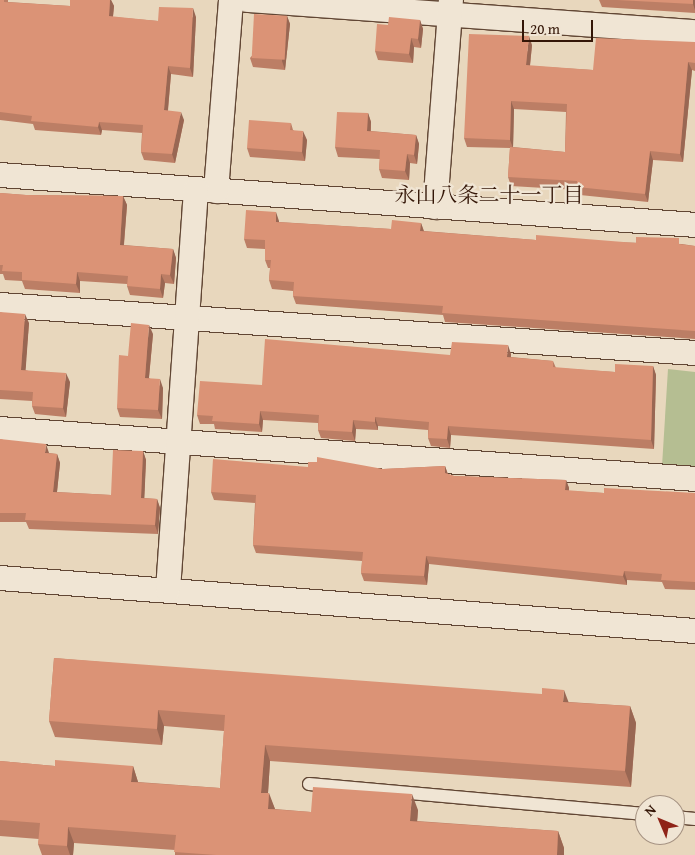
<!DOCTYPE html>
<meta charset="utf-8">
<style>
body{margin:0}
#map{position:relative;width:695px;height:855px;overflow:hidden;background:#e8d7bd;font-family:"Gentium Book Plus","Noto Serif JP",serif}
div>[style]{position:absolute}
.green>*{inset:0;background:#b5be92}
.roads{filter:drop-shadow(1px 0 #614634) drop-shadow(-1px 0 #614634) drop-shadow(0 1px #614634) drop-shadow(0 -1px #614634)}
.lane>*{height:12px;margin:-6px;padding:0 6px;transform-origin:6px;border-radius:6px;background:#f0e5d4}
.street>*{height:24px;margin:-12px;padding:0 12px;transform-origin:12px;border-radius:12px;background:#f0e5d4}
.wall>*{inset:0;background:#bc7e65}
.shaded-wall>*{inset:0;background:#996753}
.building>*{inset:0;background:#db9376;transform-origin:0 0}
span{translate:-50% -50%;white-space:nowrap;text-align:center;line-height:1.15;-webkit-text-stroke:4.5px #f0e5d4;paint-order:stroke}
.neighbourhood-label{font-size:21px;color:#341607}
.north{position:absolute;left:635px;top:795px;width:50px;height:50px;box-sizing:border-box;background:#f0e5d4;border:1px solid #a59282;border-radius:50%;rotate:315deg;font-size:14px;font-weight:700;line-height:20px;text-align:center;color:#341607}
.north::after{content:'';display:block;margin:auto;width:18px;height:22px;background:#8f2418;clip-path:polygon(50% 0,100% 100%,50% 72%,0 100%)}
.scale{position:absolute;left:522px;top:20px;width:71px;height:22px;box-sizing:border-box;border:2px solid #341607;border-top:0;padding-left:6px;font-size:15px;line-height:18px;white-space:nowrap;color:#341607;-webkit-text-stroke:4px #f0e5d4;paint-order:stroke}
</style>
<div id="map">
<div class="green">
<div style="clip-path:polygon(668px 369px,695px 372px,695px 468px,662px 466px)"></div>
</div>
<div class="roads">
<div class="lane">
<div style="left:309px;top:784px;width:337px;rotate:5.1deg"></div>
<div style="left:675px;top:817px;width:20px;rotate:6deg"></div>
</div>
<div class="street">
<div style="left:247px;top:0;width:449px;rotate:4.1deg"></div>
<div style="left:0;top:175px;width:697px;rotate:4.11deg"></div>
<div style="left:216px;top:191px;width:192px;rotate:-85.5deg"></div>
<div style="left:435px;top:207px;width:208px;rotate:-85.6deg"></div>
<div style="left:0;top:305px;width:697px;rotate:3.95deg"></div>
<div style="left:0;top:429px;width:697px;rotate:4.11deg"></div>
<div style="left:0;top:578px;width:697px;rotate:4.36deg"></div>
<div style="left:168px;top:590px;width:401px;rotate:-86deg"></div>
</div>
</div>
<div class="wall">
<div style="clip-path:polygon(0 0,8px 0,8px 2px,70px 6px,70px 0,111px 0,114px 6px,113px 17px,158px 21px,196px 17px,193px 77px,171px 74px,168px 111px,184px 120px,175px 163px,144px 160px,141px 152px,142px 133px,102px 130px,101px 135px,35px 130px,33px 124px,0 120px)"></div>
<div style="clip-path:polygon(599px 0,695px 0,695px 13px,602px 7px)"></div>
<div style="clip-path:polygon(287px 16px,290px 24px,285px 70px,253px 67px,250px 58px)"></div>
<div style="clip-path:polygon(420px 20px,423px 29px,421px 48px,414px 47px,413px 63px,378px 60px,375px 51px,388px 25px)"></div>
<div style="clip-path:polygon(evenodd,695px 42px,695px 71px,692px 70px,683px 162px,653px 160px,648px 202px,580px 195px,578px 190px,511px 186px,508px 177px,510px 148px,467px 147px,464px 138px,532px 45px,530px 66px,593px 70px,695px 42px,514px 109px,566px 112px,565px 152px,513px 147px,514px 109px)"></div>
<div style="clip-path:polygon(368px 113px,371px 122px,371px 131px,416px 135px,419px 144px,417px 164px,410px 163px,409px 180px,382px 178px,379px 169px,380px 159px,338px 157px,335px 147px)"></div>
<div style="clip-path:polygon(291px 123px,293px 130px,307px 140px,305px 161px,250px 157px,247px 148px)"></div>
<div style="clip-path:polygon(0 193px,26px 195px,123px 196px,127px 205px,124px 245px,173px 249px,176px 258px,174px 284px,165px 283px,163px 298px,130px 295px,127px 286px,127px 284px,80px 281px,80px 293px,25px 289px,22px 281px,5px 280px,3px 274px,0 274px)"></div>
<div style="clip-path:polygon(279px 221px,279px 222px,391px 229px,421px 223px,424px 231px,536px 240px,682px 244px,695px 246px,695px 339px,445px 322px,443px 315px,296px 304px,293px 296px,293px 291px,272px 289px,269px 280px,270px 268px,268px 268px,265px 260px,265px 249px,247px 248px,244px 239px)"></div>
<div style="clip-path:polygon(0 312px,29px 323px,25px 370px,70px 382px,66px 417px,35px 414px,32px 406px,32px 401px,0 399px)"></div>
<div style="clip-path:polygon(153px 334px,149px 378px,163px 388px,162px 419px,120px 417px,117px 408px,128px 356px)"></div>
<div style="clip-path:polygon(511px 354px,511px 357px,553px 361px,556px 368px,615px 372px,653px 366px,656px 375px,654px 449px,451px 435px,450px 448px,431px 446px,428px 438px,428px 430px,378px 426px,378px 430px,356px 429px,355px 441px,321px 438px,318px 430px,318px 423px,263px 420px,262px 432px,215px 429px,214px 424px,200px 424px,197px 415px,262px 385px,450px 355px)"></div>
<div style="clip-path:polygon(0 439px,49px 453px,57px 454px,60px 463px,57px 492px,111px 495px,143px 451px,146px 460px,144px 498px,157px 499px,160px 508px,158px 534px,29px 529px,26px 522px,0 522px)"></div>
<div style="clip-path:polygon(445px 466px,448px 474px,454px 476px,566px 480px,569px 488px,569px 491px,604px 493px,695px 493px,695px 590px,665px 589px,662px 582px,627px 580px,627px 585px,429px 564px,427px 585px,364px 581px,361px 573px,362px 561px,256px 553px,253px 545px,255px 503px,214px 500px,211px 492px,308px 467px,383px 469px)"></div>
<div style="clip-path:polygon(54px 658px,569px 702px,630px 706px,636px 723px,631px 787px,270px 761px,268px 793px,275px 809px,311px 812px,418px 810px,417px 821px,558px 831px,564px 848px,564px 855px,175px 855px,175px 850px,74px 843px,73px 855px,42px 855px,38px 844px,39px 839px,0 836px,0 761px,55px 766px,133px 766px,138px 782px,220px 788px,224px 731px,164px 726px,162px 745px,55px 737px,49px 721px)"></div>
</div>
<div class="shaded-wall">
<div style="clip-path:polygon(110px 0,111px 0,114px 6px,112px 25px,109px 16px)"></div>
<div style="clip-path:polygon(693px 0,695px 0,695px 10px,693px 4px)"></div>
<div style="clip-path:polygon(193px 8px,196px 17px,193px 77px,190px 68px)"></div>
<div style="clip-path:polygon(287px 16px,290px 24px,285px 70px,282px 61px)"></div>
<div style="clip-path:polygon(420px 20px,423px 29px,421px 48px,418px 39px)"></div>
<div style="clip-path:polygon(529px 36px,532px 45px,529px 74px,526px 65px)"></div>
<div style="clip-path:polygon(411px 38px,414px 47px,413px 63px,409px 54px)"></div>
<div style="clip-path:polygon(688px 62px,692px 70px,683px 162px,680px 154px)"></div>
<div style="clip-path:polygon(168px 66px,171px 74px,167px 119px,164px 110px)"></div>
<div style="clip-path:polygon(511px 101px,514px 109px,513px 148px,510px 140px)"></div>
<div style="clip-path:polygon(181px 112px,184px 120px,175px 163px,172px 154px)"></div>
<div style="clip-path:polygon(368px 113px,371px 122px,370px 140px,367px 131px)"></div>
<div style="clip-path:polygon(99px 122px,102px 130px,101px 135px,98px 127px)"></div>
<div style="clip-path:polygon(303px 131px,307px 140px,305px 161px,302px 152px)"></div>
<div style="clip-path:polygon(416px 135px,419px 144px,417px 164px,414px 155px)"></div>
<div style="clip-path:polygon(650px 151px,653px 160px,648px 202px,645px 194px)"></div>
<div style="clip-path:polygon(407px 154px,410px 163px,409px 180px,405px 171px)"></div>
<div style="clip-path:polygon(123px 196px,127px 205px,123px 254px,120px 245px)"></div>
<div style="clip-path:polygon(276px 212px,279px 221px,279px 231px,276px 222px)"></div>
<div style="clip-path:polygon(421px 223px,424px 232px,420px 231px)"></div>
<div style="clip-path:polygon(173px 249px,176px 258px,174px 284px,170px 275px)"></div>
<div style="clip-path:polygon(77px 272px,80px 281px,80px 293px,76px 284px)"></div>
<div style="clip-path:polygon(161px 274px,165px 283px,163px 298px,160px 289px)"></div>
<div style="clip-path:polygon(25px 314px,29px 323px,25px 379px,21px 370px)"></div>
<div style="clip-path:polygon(149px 325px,153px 334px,148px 387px,145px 378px)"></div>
<div style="clip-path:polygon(508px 345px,511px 354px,510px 366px,507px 357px)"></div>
<div style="clip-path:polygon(653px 366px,656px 375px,654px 449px,651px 440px)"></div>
<div style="clip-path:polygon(66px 373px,70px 382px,66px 417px,63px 408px)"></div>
<div style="clip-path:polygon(160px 379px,163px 388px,162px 419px,158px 410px)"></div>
<div style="clip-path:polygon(260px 411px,263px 420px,262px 432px,259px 424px)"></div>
<div style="clip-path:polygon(375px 417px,378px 426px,378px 430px,375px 422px)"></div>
<div style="clip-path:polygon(353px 420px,356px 429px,355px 441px,352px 432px)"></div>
<div style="clip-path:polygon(448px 426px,451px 435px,450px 448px,447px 439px)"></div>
<div style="clip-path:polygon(46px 444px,49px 453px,45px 453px)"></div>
<div style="clip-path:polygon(143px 451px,146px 460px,144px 507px,141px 498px)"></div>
<div style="clip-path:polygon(57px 454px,60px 463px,56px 501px,53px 492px)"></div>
<div style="clip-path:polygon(445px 466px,448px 475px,445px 473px)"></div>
<div style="clip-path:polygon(566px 480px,569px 488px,568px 499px,565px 490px)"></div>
<div style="clip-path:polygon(157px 499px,160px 508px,158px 534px,155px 525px)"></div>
<div style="clip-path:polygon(426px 556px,429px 564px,427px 585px,424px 576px)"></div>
<div style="clip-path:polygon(624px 571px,627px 580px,627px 585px,623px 576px)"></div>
<div style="clip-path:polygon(564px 690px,570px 706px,563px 702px)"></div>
<div style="clip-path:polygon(630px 706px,636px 723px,631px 787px,625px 771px)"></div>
<div style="clip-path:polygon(158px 710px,164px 726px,162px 745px,157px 729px)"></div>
<div style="clip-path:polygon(265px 745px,270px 761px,267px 809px,261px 793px)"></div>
<div style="clip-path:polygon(133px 766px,138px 782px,131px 782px)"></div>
<div style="clip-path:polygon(269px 793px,275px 809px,268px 809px)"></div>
<div style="clip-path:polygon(412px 794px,418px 810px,416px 837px,410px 821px)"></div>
<div style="clip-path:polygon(68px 827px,74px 843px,73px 855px,70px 855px,67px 846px)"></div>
<div style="clip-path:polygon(558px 831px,564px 848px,564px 855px,557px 855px)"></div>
</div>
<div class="building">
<div style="clip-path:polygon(0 0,4px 0,4px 2px,70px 6px,70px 0,110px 0,109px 16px,158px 21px,159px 7px,193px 8px,190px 68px,168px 66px,164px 110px,181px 112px,172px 154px,141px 152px,143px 125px,99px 122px,98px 127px,31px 121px,32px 116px,0 112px)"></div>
<div style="clip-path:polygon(617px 0,693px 0,693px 4px)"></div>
<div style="left:254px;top:14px;width:33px;height:44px;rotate:3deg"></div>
<div style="clip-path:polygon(389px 17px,420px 20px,418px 39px,411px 38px,409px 54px,375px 51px,377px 24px,388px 25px)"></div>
<div style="clip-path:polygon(469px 34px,529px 36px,526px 65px,593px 70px,596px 38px,695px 42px,695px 63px,688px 62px,680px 154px,650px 151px,645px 194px,577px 187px,577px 181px,508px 177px,510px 147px,565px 152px,567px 104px,511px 101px,510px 140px,464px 138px)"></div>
<div style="clip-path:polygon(337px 112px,368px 113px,367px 131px,416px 135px,414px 155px,407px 154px,405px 171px,379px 169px,380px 150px,335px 147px)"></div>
<div style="clip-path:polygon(249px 120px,291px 123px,290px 130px,303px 131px,302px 152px,247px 148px)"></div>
<div style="clip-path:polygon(0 193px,26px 195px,123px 196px,120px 245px,173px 249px,170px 275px,161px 274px,160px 289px,127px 286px,128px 276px,77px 272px,76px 284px,22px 280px,22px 272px,2px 271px,3px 265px,0 265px)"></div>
<div style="clip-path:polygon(246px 210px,276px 212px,276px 222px,391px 229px,392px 220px,421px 223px,420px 231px,536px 240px,536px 235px,636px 243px,636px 237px,679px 238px,679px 244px,695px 246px,695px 331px,442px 313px,443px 306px,293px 296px,294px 282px,269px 280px,271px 260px,265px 260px,265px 240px,244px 239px)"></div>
<div style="clip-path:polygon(0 312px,25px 314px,21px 370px,66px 373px,63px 408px,32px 406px,33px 392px,0 390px)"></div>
<div style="clip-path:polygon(131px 323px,149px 325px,145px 378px,160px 379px,158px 410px,117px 408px,119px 355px,128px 356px)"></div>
<div style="clip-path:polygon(265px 339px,450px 355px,452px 342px,508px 345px,507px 357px,553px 361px,553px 367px,615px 372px,615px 364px,653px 366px,651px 440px,448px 426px,447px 439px,428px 438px,429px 422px,375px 417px,375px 422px,353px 420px,352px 432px,318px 430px,319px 415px,260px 411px,259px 424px,212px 421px,213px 416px,197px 415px,200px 381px,262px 385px)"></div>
<div style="clip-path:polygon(0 439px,46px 444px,45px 453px,57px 454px,53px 492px,111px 495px,113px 450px,143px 451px,141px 498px,157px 499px,155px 525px,25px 520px,26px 513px,0 513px)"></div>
<div style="clip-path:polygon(317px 457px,383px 469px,445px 466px,445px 473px,454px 476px,566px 480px,565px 490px,604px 493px,604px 488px,695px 493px,695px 582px,661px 580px,662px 574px,624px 571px,623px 576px,426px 556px,424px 576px,361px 573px,363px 552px,253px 545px,256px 495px,211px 492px,213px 459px,308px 467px,308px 462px,317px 462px)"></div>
<div style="clip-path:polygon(54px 658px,542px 694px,542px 688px,564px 690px,563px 702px,630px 706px,625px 771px,265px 745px,261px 793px,269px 793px,268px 809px,311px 812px,313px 787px,412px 794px,410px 821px,558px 831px,557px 855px,216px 855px,174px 852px,176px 835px,68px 827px,67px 846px,38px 844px,40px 823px,0 820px,0 761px,55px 766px,55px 760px,133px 766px,131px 782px,220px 788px,225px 715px,158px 710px,157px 729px,49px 721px)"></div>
</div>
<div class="neighbourhood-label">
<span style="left:489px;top:195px">永山八条二十一丁目</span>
</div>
<div class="north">N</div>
<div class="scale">20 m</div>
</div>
